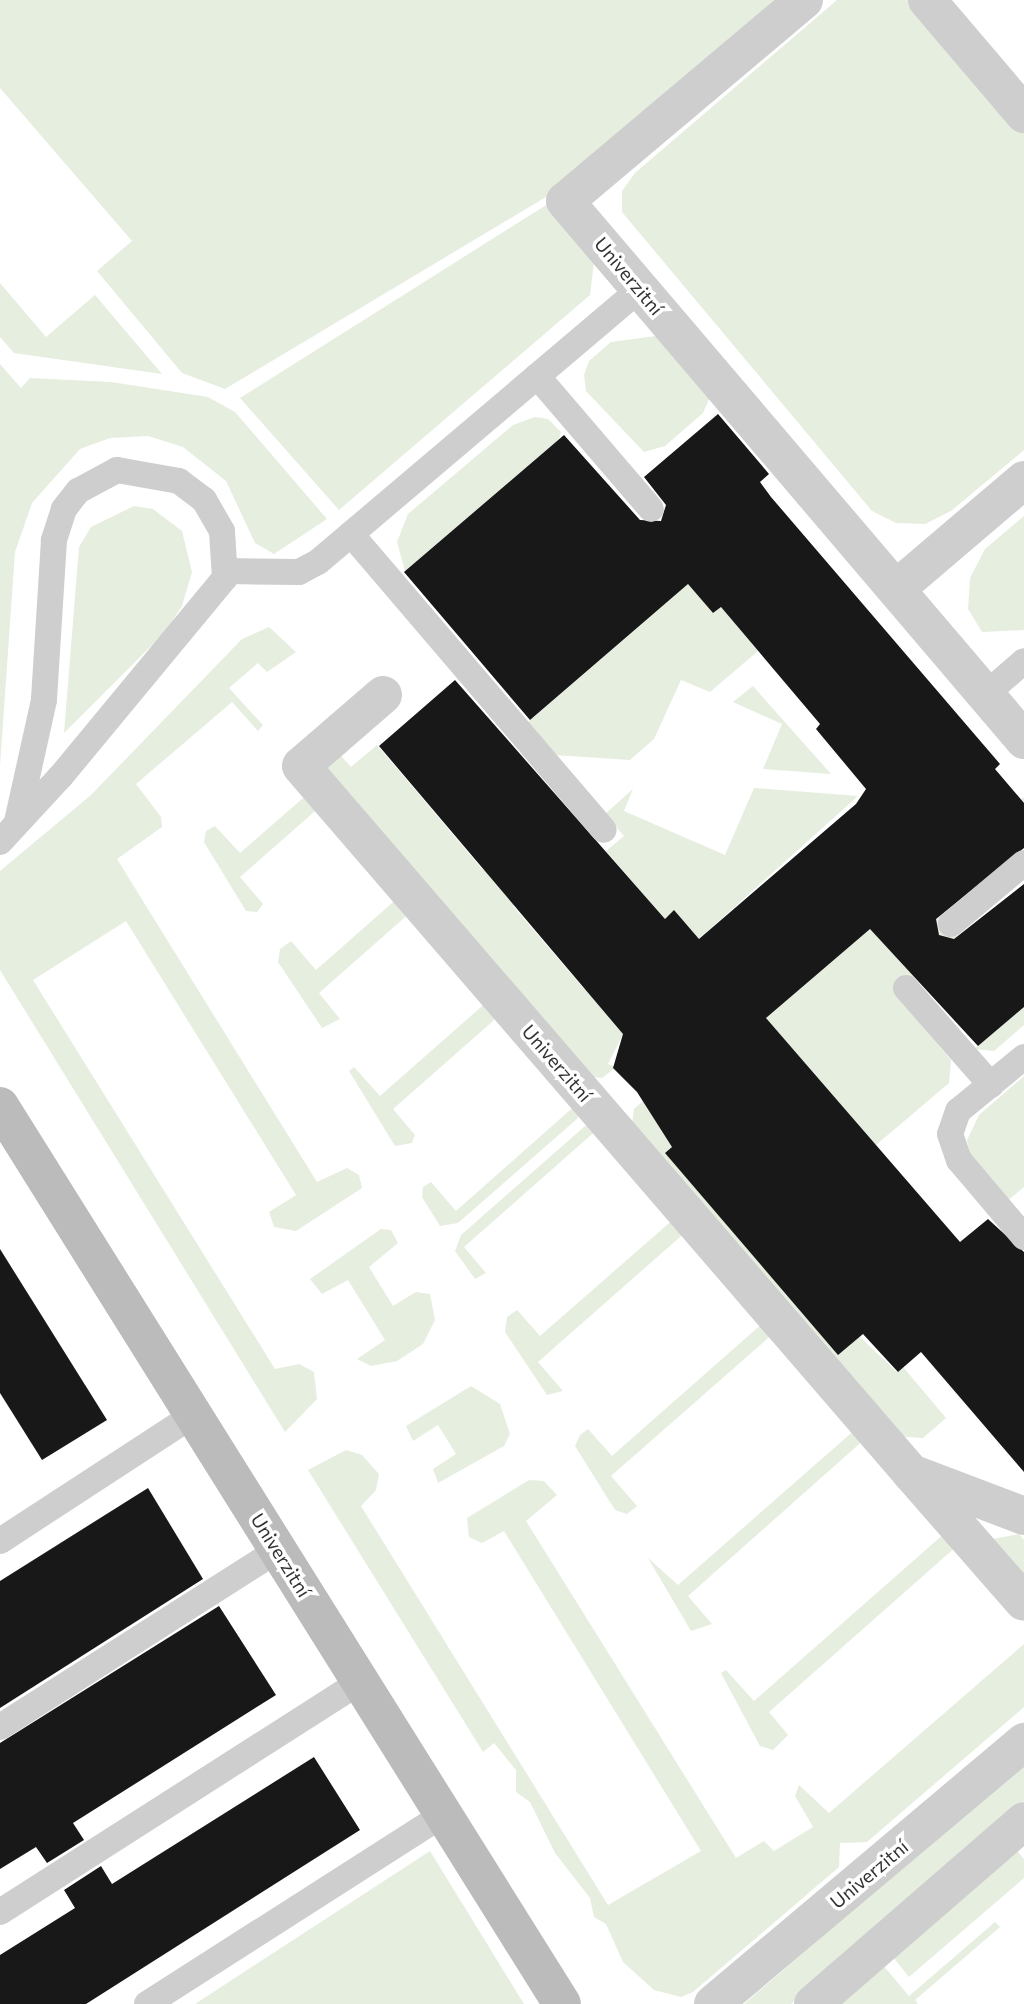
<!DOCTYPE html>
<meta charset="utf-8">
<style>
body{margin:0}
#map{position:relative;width:1024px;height:2004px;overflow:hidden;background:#fff;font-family:Commissioner,sans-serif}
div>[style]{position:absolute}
.green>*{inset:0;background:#e6eedf}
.building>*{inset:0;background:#181818}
.lane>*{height:26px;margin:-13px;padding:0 13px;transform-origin:13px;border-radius:13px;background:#cecece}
.street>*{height:38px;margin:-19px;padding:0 19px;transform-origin:19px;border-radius:19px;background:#cecece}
.secondary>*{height:38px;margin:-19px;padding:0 19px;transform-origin:19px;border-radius:19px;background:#bbb}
span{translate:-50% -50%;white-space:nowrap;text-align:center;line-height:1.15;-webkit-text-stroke:7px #fff;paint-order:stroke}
.street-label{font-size:19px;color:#313131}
</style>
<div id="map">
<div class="green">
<div style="clip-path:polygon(0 0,778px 0,566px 185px,225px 389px,182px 373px,97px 271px,132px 241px,0 88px)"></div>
<div style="clip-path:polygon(837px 0,915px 0,1024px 129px,1024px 450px,951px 511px,925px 524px,896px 523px,872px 511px,622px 212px,622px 191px,635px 173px)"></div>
<div style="clip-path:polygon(551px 202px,594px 262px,590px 295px,339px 510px,240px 398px)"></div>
<div style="clip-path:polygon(0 283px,46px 337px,95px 295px,162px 374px,14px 353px,0 337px)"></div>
<div style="clip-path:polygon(656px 336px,710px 397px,703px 413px,665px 446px,644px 452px,586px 391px,584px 375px,589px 361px,611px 342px)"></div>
<div style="clip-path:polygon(0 364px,21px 388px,30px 378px,111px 382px,208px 397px,235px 412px,327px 519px,274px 554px,255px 543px,226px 481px,183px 447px,148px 436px,110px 438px,80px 449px,32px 503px,15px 552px,0 766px)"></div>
<div style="clip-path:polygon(535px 417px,548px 419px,561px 432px,559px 439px,405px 571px,397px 542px,408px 514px,513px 425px)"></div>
<div style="clip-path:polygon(134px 506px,153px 509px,182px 531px,192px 572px,182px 606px,165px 632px,64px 733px,79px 547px,91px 527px)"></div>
<div style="clip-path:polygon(1024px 516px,1024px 630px,982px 632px,968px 609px,970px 578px,985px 549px)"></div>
<div style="clip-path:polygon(688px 584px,713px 613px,721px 607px,758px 651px,710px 692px,681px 680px,654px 739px,630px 760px,554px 755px,527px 723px)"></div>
<div style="clip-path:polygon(269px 627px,296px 652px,267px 672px,258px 663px,229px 688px,263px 725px,258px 731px,232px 702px,136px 784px,161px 817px,162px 827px,117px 859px,317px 1182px,347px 1168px,359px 1175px,362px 1188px,296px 1231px,274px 1227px,269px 1212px,296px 1195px,126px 921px,33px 980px,275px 1369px,299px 1364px,314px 1372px,317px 1399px,285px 1432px,0 970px,0 871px,91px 795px,242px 639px)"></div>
<div style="clip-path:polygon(753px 686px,831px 774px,763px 769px,782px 724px,733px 702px)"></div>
<div style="clip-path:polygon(377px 745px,483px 870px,488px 867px,517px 901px,513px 906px,584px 989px,643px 995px,608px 1064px,616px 1067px,602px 1078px,583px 1076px,317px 766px,336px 750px,351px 767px)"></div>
<div style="clip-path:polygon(754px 788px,858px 796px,699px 939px,675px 911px,665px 919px,606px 851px,624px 836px,605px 814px,633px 789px,624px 811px,725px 855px)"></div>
<div style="clip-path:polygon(310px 792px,322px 805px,240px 877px,263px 904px,257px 912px,246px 911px,204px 842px,206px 831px,215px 826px,240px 853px)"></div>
<div style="clip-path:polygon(1024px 797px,1024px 847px,942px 917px,957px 936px,896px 994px,951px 1060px,949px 1083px,876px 1145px,766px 1018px)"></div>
<div style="clip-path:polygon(400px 896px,412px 911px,319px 993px,340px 1019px,322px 1028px,278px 962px,280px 949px,291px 941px,316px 970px)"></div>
<div style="clip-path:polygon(489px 1000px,501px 1014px,393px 1109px,415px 1135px,412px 1143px,395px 1146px,349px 1071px,354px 1067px,380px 1096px)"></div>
<div style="clip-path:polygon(1024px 1007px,1024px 1025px,994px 1051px,974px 1049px)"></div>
<div style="clip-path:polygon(1024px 1076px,1024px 1187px,1006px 1202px,970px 1154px,967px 1140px,979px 1115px)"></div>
<div style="clip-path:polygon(660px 1086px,717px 1108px,665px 1153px,897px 1372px,903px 1367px,946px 1418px,923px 1438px,893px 1436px,631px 1131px,634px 1109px)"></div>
<div style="clip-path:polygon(578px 1103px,578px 1118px,458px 1223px,440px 1226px,422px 1197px,423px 1187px,431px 1182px,456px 1211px)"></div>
<div style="clip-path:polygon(585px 1126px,599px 1128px,464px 1247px,486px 1273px,475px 1279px,455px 1251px,461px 1235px)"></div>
<div style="clip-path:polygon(676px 1217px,688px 1230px,538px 1362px,563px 1391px,547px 1395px,505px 1332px,507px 1317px,517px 1310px,540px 1336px)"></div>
<div style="clip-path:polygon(381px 1229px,391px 1230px,398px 1243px,369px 1267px,393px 1306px,416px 1292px,430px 1294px,435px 1320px,423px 1344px,397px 1361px,371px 1366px,357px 1359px,385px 1340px,348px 1280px,322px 1294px,310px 1279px)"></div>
<div style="clip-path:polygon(765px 1321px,775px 1332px,611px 1476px,637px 1506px,627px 1514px,615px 1510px,575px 1446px,580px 1435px,588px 1429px,612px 1456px)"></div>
<div style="clip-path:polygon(471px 1386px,500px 1404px,510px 1434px,504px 1446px,438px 1483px,433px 1469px,456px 1454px,438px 1425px,413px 1441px,406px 1426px)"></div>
<div style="clip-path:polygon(857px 1428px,866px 1438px,688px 1596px,712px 1624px,691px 1631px,648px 1558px,678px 1585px)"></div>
<div style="clip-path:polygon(346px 1450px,362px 1455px,379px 1474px,376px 1490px,361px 1506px,608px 1905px,701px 1851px,504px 1531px,482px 1543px,469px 1537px,467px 1518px,529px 1480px,544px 1481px,557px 1495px,526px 1521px,736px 1858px,764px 1841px,774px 1851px,813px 1827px,795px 1796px,799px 1785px,829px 1813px,1024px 1644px,1024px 1707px,867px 1842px,840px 1843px,839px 1867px,693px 1992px,681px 1997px,654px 1990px,623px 1962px,606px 1924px,594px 1917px,590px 1898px,555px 1853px,530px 1802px,516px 1792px,516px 1770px,494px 1743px,483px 1752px,308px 1470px)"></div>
<div style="clip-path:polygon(946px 1532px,958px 1545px,769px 1712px,788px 1735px,773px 1750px,760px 1746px,721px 1673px,726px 1670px,754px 1701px)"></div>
<div style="clip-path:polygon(1019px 1534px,1024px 1540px,1024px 1595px,987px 1540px)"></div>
<div style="clip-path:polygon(1024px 1762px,1024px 1801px,791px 2004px,744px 2004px)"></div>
<div style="clip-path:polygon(1016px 1850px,1024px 1859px,1024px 1878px,909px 1977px,892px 1956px)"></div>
<div style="clip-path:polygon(430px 1851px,524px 2004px,195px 2004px)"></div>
<div style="clip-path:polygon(995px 1922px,1000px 1927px,915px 2000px,918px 2004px,838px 2004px,882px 1964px,909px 1996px)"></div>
</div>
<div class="building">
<div style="clip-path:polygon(718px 414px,769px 474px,760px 482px,771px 497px,1000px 764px,995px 769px,1024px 803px,1024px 848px,936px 919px,939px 935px,954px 939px,1024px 884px,1024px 1007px,978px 1046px,870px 929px,766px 1018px,960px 1242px,988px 1219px,1024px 1252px,1024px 1472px,921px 1352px,898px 1372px,863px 1334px,838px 1355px,665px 1153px,672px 1147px,637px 1092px,613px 1068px,623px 1034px,379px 746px,455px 680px,665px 919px,674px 910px,699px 939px,856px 804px,866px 789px,816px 729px,820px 724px,721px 607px,713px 613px,688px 584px,530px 720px,404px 572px,564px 435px,640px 520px,661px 521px,666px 505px,644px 477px)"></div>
<div style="clip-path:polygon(0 1249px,107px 1420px,42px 1460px,0 1393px)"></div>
<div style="clip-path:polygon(148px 1488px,203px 1579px,0 1708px,0 1581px)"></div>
<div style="clip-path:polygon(219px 1606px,276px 1695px,73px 1823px,84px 1840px,47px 1863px,36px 1847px,0 1869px,0 1743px)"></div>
<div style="clip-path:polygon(314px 1757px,360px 1830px,86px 2004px,0 2004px,0 1955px,75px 1908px,64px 1890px,101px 1866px,112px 1884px)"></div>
</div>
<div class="lane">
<div style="left:537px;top:376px;width:175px;rotate:49.4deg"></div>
<div style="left:351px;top:534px;width:389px;rotate:49.5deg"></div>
<div style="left:227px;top:571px;width:72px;rotate:0.8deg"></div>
<div style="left:299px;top:572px;width:21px;rotate:-28deg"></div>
<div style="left:318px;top:562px;width:422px;rotate:-40.3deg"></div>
<div style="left:986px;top:694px;width:50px;rotate:-41deg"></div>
<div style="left:0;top:842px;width:90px;rotate:-47.3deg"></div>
<div style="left:61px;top:776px;width:257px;rotate:-50.4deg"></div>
<div style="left:225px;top:578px;width:47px;rotate:-93.7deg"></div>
<div style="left:222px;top:531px;width:36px;rotate:-120deg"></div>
<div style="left:204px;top:500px;width:31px;rotate:-143deg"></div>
<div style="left:179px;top:481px;width:63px;rotate:-169.9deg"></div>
<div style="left:117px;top:470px;width:44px;rotate:151.7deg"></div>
<div style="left:78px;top:491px;width:23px;rotate:128deg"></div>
<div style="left:64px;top:509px;width:33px;rotate:108deg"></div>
<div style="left:54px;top:540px;width:160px;rotate:93.6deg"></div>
<div style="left:44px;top:700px;width:125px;rotate:102.5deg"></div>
<div style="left:951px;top:924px;width:95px;rotate:-39.9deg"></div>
<div style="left:906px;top:988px;width:129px;rotate:48.8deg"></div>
<div style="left:1024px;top:1057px;width:85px;rotate:140.7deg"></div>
<div style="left:958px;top:1111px;width:24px;rotate:109deg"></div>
<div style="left:950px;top:1134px;width:28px;rotate:71deg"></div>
<div style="left:959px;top:1160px;width:101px;rotate:49.8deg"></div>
<div style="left:0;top:1541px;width:230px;rotate:-33.1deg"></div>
<div style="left:0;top:1727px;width:330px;rotate:-32.5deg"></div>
<div style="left:0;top:1912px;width:427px;rotate:-32.6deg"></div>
<div style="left:147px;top:2004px;width:351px;rotate:-32.6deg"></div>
</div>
<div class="street">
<div style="left:804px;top:0;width:312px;rotate:139.9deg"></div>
<div style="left:565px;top:201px;width:708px;rotate:49.58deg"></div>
<div style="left:927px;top:0;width:150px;rotate:49.6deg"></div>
<div style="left:896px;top:589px;width:168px;rotate:-40.4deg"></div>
<div style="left:383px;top:695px;width:108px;rotate:139.1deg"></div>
<div style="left:301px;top:766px;width:934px;rotate:49.21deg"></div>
<div style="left:911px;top:1473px;width:121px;rotate:20.8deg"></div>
<div style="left:911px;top:1473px;width:171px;rotate:48.8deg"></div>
<div style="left:713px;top:2004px;width:407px;rotate:-40.1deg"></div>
<div style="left:813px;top:2004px;width:279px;rotate:-40.9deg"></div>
</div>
<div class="secondary">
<div style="left:0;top:1106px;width:1059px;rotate:57.96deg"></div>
</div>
<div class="street-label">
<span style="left:629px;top:276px;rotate:50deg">Univerzitní</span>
<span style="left:557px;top:1063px;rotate:49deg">Univerzitní</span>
<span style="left:281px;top:1555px;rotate:58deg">Univerzitní</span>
<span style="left:869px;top:1874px;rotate:-40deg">Univerzitní</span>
</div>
</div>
